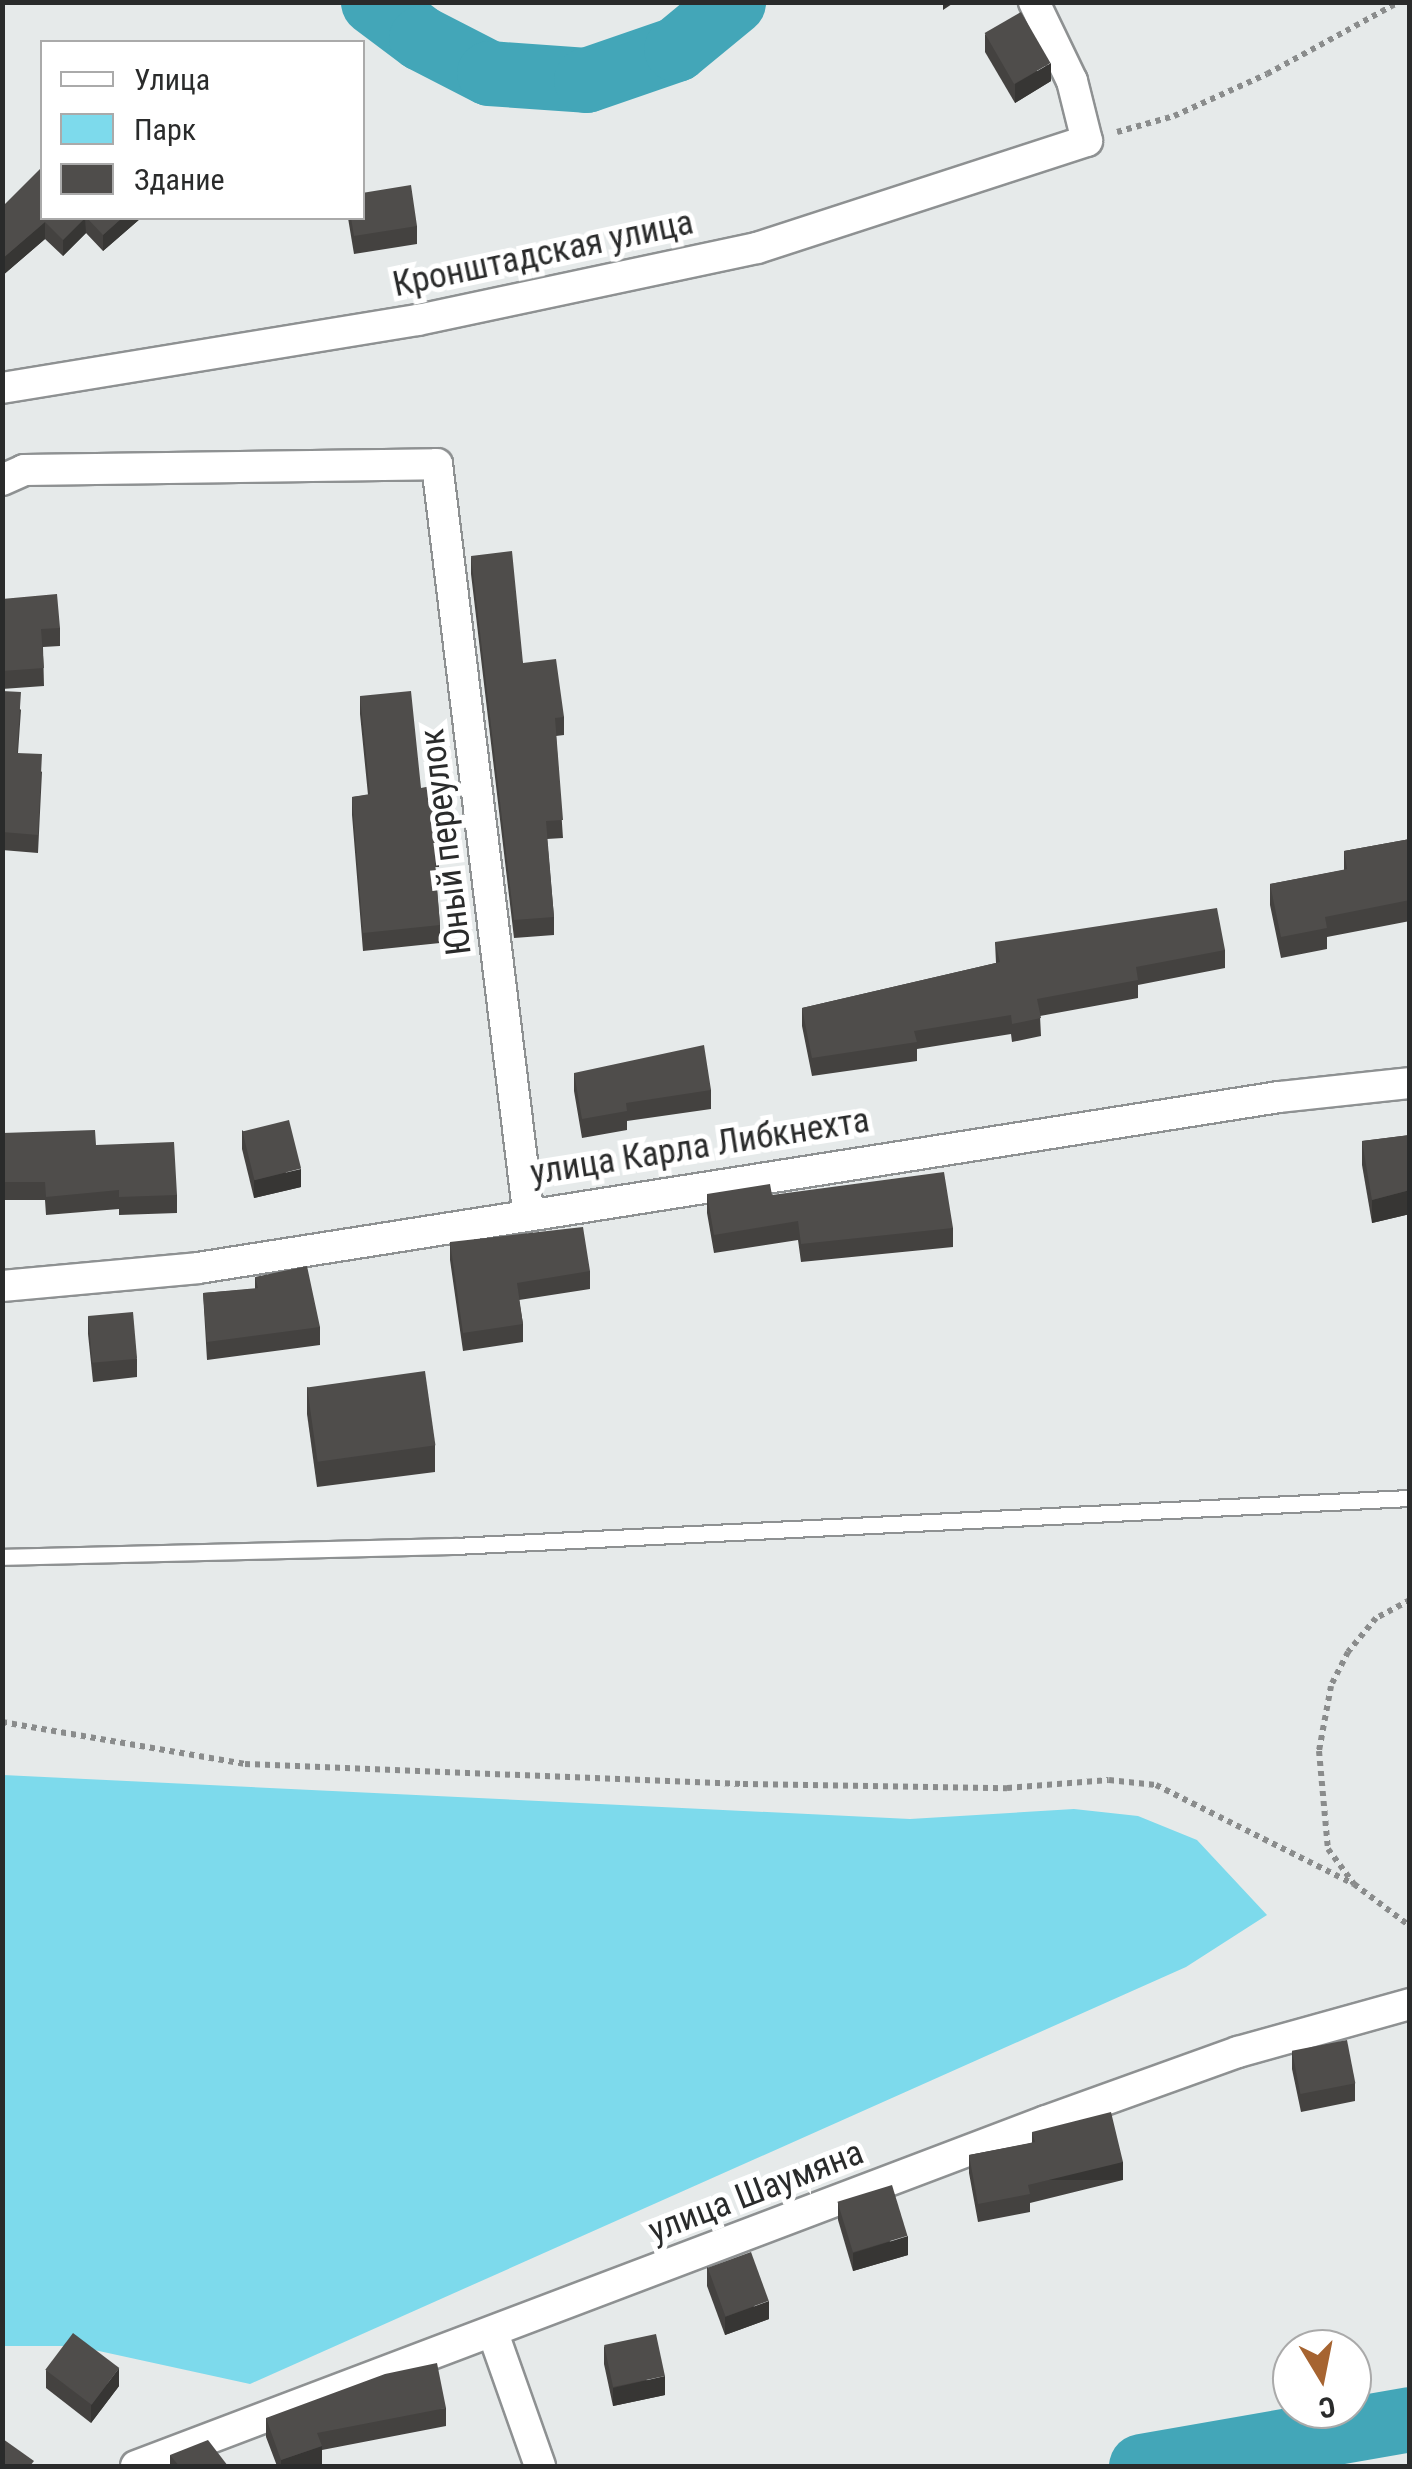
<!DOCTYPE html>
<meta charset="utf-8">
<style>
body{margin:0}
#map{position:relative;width:1412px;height:2469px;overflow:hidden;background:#e6eaea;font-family:"Roboto Condensed",sans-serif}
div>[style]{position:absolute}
.green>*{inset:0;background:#7ddaec}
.river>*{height:65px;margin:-32.5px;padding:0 32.5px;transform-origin:32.5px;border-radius:32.5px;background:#43a6b8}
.path>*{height:6px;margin-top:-3px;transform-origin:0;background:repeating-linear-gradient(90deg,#8a8c8c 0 5px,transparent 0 10px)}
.roads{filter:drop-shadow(2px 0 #8e9192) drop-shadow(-2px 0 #8e9192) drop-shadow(0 2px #8e9192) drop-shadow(0 -2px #8e9192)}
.lane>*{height:15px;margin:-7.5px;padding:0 7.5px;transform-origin:7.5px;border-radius:7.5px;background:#fff}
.street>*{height:30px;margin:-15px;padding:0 15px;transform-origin:15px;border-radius:15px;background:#fff}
.wall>*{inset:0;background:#444240}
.shaded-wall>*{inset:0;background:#373634;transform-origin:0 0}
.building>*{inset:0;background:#4f4d4b;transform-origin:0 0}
span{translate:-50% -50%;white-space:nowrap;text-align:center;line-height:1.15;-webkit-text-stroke:10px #fff;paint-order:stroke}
.street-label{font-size:35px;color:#2a2b2b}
.frame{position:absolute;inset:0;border:5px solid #2a2b2b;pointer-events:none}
.legend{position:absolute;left:40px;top:40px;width:325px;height:180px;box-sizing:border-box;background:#fff;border:2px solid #aaa;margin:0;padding:12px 18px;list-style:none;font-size:30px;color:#2a2b2b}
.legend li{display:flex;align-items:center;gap:20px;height:50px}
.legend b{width:50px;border:2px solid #aaa}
.north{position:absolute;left:1272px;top:2329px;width:100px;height:100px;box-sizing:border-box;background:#fff;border:2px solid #aaa;border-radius:50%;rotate:170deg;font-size:28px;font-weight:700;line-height:40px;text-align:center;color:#2a2b2b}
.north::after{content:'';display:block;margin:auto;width:35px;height:45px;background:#a66431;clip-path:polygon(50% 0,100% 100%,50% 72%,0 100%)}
</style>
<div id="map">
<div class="green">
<div style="clip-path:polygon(3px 1775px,910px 1819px,1074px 1809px,1138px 1816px,1197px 1840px,1267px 1915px,1186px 1967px,250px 2384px,76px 2346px,3px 2346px)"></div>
</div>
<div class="river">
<div style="left:373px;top:2px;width:60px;rotate:36.9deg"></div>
<div style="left:421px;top:38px;width:76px;rotate:27.2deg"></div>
<div style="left:489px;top:73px;width:97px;rotate:4.1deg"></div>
<div style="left:586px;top:80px;width:95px;rotate:-19deg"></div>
<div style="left:676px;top:49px;width:74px;rotate:-39.5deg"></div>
<div style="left:1141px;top:2466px;width:273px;rotate:-9.9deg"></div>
</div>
<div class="path">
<div style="left:1117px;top:132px;width:59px;rotate:-15.7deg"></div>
<div style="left:1174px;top:116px;width:102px;rotate:-24.3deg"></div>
<div style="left:1267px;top:74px;width:150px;rotate:-28.6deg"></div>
<div style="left:1410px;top:1600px;width:38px;rotate:152deg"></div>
<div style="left:1376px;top:1618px;width:44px;rotate:129.5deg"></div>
<div style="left:1348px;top:1652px;width:38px;rotate:117deg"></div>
<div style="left:1331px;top:1686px;width:66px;rotate:100.5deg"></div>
<div style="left:1319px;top:1751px;width:98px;rotate:84.8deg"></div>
<div style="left:1328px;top:1849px;width:44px;rotate:53.4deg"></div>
<div style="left:1354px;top:1884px;width:70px;rotate:36.9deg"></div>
<div style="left:2px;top:1722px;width:247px;rotate:9.8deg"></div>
<div style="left:245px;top:1764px;width:498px;rotate:2.3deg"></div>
<div style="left:743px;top:1784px;width:264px;rotate:0.9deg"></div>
<div style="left:1007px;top:1788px;width:102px;rotate:-4.5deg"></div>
<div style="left:1109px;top:1780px;width:47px;rotate:6.1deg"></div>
<div style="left:1156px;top:1785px;width:221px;rotate:26.6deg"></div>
</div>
<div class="roads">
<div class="lane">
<div style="left:2px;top:1557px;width:453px;rotate:-1.4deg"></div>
<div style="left:455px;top:1546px;width:956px;rotate:-2.88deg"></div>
</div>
<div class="street">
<div style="left:2px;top:388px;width:422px;rotate:-9.3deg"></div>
<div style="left:418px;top:320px;width:347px;rotate:-12deg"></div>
<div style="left:757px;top:248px;width:347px;rotate:-18deg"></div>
<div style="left:1087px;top:141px;width:62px;rotate:-104deg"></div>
<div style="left:1072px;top:81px;width:88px;rotate:-115.7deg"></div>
<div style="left:2px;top:480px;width:24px;rotate:-24deg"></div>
<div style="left:24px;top:470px;width:413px;rotate:-0.8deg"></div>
<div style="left:437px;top:464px;width:753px;rotate:83.05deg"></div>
<div style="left:2px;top:1286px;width:197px;rotate:-5.2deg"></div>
<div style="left:198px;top:1268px;width:1094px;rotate:-8.99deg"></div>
<div style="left:1279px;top:1097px;width:132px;rotate:-6.1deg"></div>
<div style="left:493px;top:2333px;width:141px;rotate:70.5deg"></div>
<div style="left:136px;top:2466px;width:973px;rotate:-20.76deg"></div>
<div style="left:1046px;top:2121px;width:204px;rotate:-19.8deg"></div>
<div style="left:1238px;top:2052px;width:179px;rotate:-15.6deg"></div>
</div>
</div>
<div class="wall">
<div style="clip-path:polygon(985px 34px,1051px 81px,1015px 103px,985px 52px)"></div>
<div style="clip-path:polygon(2px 207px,42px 218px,141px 218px,103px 251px,86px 233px,63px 256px,45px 239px,2px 276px)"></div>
<div style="clip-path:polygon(348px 218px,362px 218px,417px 226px,417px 244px,354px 254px)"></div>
<div style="clip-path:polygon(471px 556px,523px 663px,564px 717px,564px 735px,556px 736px,563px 838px,547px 839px,554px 917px,554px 935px,514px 938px,471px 574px)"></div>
<div style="clip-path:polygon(2px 599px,60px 628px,60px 646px,43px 647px,44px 686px,2px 689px)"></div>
<div style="clip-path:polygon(2px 691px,21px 710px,18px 753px,42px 772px,38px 853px,2px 850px)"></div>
<div style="clip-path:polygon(360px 696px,421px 788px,439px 849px,439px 867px,435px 867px,440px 925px,440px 943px,363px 951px,352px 815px,352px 797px,368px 795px,360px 714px)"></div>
<div style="clip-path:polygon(1410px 839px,1410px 921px,1327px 937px,1327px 949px,1281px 958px,1270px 905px,1270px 884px,1344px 870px,1344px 851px)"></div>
<div style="clip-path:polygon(995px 942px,1225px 950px,1225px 968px,1138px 985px,1138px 998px,1040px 1016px,1041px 1036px,1012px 1042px,1011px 1034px,917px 1049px,917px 1061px,812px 1076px,802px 1026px,802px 1008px,996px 963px)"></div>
<div style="clip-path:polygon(574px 1073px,711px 1090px,711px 1109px,627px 1121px,627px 1130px,582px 1138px,574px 1091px)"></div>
<div style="clip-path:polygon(242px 1130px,301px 1187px,254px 1198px,242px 1149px)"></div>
<div style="clip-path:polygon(2px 1133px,96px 1145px,177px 1195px,177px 1213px,119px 1215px,119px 1209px,46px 1215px,45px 1200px,2px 1200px)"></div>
<div style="clip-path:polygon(1410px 1135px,1410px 1214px,1372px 1223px,1362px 1165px,1362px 1141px)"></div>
<div style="clip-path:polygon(707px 1194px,772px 1195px,953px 1228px,953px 1247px,801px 1262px,798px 1240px,714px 1253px,707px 1213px)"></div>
<div style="clip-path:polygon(450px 1242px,590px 1271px,590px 1289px,519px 1300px,523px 1324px,523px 1342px,463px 1351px,450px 1260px)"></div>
<div style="clip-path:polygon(255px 1277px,320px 1327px,320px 1345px,207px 1360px,203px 1293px,255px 1289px)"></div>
<div style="clip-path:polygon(88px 1316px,137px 1359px,137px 1377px,93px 1382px,88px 1334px)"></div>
<div style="clip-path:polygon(307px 1387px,435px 1445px,435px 1472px,317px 1487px,307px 1414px)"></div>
<div style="clip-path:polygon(1292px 2051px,1355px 2083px,1355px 2101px,1301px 2112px,1292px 2069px)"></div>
<div style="clip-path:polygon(1032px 2132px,1123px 2180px,1030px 2203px,1030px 2212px,978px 2222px,969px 2173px,969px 2155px,1032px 2143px)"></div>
<div style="clip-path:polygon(838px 2202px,908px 2255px,853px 2271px,838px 2220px)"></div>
<div style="clip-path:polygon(707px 2267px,769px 2319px,725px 2335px,707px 2286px)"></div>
<div style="clip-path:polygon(604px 2346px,665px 2395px,613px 2406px,604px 2364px)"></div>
<div style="clip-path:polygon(46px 2370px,119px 2386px,91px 2423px,46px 2388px)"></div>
<div style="clip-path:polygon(446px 2408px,446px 2426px,322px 2450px,322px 2464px,316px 2466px,277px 2466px,266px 2437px,266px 2418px)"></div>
<div style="clip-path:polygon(170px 2455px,228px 2466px,170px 2466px)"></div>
</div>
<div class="shaded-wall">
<div style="clip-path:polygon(943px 2px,955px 2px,943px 10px)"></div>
<div style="clip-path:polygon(1051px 63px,1051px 81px,1015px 103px,1015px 84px)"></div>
<div style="clip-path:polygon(85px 218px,86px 233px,63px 256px,63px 240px)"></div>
<div style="clip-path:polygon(122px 218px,141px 218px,103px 251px,103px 235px)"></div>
<div style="clip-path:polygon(45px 222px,45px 239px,2px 276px,2px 259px)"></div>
<div style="clip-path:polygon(301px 1169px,301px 1187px,254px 1198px,254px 1180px)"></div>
<div style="clip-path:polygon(1410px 1190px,1410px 1214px,1372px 1223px,1372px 1200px)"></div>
<div style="left:1123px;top:2162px;width:18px;height:98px;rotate:90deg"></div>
<div style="clip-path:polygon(908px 2236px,908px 2255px,853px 2271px,853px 2253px)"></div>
<div style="clip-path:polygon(769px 2301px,769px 2319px,725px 2335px,725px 2317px)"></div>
<div style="clip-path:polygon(119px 2368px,119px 2386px,91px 2423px,91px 2405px)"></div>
<div style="clip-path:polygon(665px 2376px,665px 2395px,613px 2406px,613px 2388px)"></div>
<div style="clip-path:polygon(322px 2446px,322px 2464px,316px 2466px,281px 2466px,281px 2460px)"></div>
</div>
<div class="building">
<div style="left:1021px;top:12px;width:59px;height:42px;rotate:60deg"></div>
<div style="clip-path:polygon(41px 168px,42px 169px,42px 218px,85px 218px,63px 240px,45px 222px,2px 259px,2px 207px)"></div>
<div style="clip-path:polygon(411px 185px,417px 226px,354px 236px,351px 218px,362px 218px,362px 193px)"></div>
<div style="clip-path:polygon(87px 218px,122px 218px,103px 235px)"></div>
<div style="clip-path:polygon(512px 551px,523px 663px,556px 659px,564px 717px,555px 718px,563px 820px,546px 821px,554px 917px,514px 920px,471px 556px)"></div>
<div style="clip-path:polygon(57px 594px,60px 628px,41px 629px,44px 668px,2px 671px,2px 599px)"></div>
<div style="clip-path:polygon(2px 691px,21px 692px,17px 753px,42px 754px,38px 835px,2px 832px)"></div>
<div style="clip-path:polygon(411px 691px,421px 788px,431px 786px,439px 849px,434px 849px,440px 925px,363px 933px,352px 797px,370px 794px,360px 696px)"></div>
<div style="clip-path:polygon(1410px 839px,1410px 900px,1325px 917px,1327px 928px,1281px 937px,1270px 884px,1347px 869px,1344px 851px)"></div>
<div style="clip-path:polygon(1217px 908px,1225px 950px,1136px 967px,1138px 980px,1037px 999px,1041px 1018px,1012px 1024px,1011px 1015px,914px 1031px,917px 1042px,812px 1058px,802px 1008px,1000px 962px,995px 942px)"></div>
<div style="clip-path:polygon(704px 1045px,711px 1090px,626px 1103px,627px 1111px,582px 1119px,574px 1073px)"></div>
<div style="left:289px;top:1120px;width:50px;height:48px;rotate:76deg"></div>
<div style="clip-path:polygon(95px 1130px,96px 1145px,174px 1142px,177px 1195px,119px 1197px,119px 1190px,46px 1197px,45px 1182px,2px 1182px,2px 1133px)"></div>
<div style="clip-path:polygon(1410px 1135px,1410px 1190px,1372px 1200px,1362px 1141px)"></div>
<div style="clip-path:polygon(944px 1172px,953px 1228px,801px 1244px,798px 1221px,714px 1235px,707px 1194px,770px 1184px,772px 1195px)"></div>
<div style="clip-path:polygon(583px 1227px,590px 1271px,517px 1283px,523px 1324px,463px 1333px,450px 1242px)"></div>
<div style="clip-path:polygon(307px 1266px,320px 1327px,207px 1342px,203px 1293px,258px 1288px,255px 1277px)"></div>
<div style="left:133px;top:1312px;width:47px;height:45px;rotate:85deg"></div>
<div style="left:425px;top:1371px;width:75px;height:119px;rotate:82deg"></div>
<div style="left:1347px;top:2040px;width:44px;height:56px;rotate:79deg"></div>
<div style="clip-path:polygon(1111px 2112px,1123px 2162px,1028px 2185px,1030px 2194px,978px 2204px,969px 2155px,1035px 2142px,1032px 2132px)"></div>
<div style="left:892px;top:2185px;width:53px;height:57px;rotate:73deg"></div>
<div style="left:751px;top:2252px;width:52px;height:46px;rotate:70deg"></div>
<div style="left:73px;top:2333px;width:58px;height:46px;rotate:37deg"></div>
<div style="left:656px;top:2334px;width:43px;height:53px;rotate:78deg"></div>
<div style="clip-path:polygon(437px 2363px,446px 2408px,317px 2433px,322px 2446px,281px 2460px,266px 2418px,385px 2374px)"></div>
<div style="clip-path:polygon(3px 2439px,34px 2461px,30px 2466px,2px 2466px)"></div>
<div style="clip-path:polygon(208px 2440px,228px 2466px,179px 2466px,170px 2455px)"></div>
</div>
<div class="street-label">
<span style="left:543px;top:254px;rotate:-12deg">Кронштадская улица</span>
<span style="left:446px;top:842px;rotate:-97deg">Юный переулок</span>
<span style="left:700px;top:1147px;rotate:-9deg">улица Карла Либкнехта</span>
<span style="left:756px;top:2192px;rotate:-21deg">улица Шаумяна</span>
</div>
<div class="frame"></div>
<ul class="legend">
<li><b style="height:12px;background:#fff"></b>Улица</li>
<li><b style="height:28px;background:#7ddaec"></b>Парк</li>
<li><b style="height:28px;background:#4f4d4b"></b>Здание</li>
</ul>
<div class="north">С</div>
</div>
